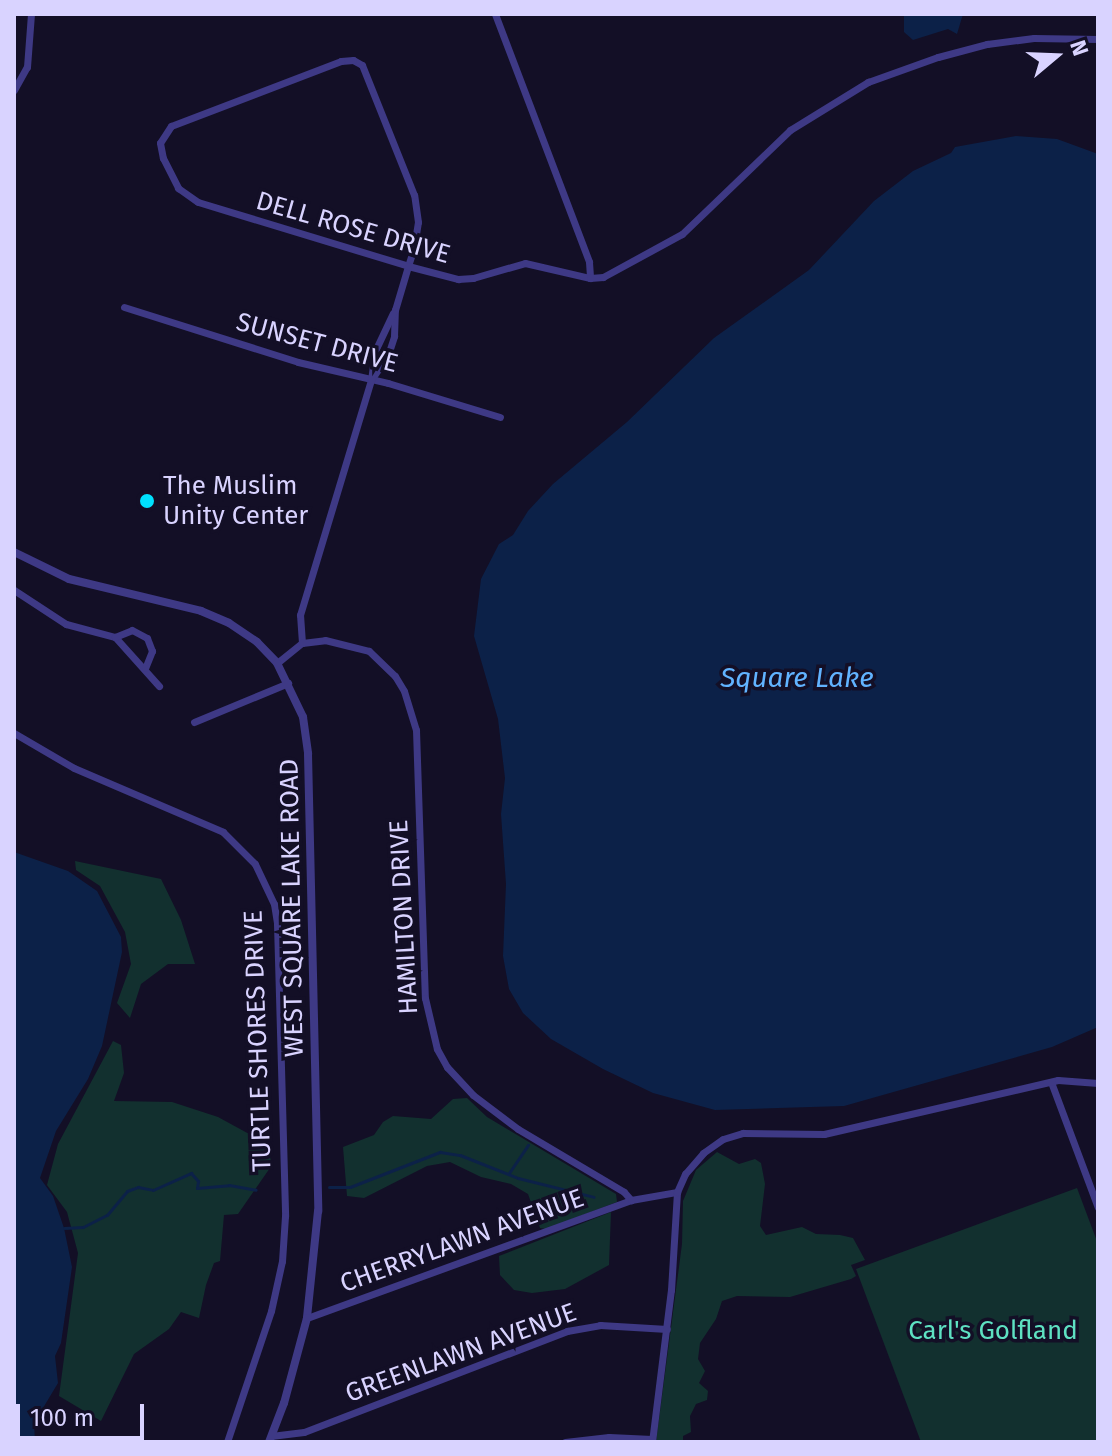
<!DOCTYPE html>
<style>
body{margin:0}
#map{position:relative;width:1112px;height:1456px;overflow:hidden;background:#130f26;font-family:"Fira Sans",sans-serif}
div>[style]{position:absolute}
.green>*{inset:0;background:#12302f}
.water>*{inset:0;background:#0c2148}
.stream>*{height:3px;margin:-1.5px;padding:0 1.5px;transform-origin:1.5px;border-radius:1.5px;background:#0c2148}
.minor>*{height:7px;margin:-3.5px;padding:0 3.5px;transform-origin:3.5px;border-radius:3.5px;background:#3e3985}
.tertiary>*{height:8px;margin:-4px;padding:0 4px;transform-origin:4px;border-radius:4px;background:#3e3985}
.dots>*{width:22px;height:22px;translate:-50% -50%;box-sizing:border-box;border:4px solid #130f26;border-radius:50%}
span{translate:-50% -50%;white-space:nowrap;text-align:center;line-height:1.15;-webkit-text-stroke:7px #130f26;paint-order:stroke}
.street-label{font-size:26px;color:#d9d3ff}
.poi-label{font-size:26px;color:#d9d3ff}
.left{translate:0 -50%;text-align:left}
.park-label{font-size:26px;color:#5ee1c2}
.water-label{font-size:28px;color:#61b3ff;font-style:italic}
.frame{position:absolute;inset:0;border:16px solid #d9d3ff;pointer-events:none}
.north{position:absolute;left:1016px;top:16px;width:80px;height:80px;-webkit-text-stroke:6px #130f26;paint-order:stroke;rotate:71deg;font-size:22px;font-weight:700;line-height:32px;text-align:center;color:#d9d3ff}
.north::after{content:'';display:block;margin:auto;width:28px;height:36px;background:#d9d3ff;clip-path:polygon(50% 0,100% 100%,50% 72%,0 100%)}
.scale{position:absolute;left:16px;top:1404px;width:128px;height:36px;box-sizing:border-box;border:4px solid #d9d3ff;border-top:0;padding-left:10px;font-size:24px;line-height:28px;white-space:nowrap;color:#d9d3ff;-webkit-text-stroke:6px #130f26;paint-order:stroke}
</style>
<div id="map">
<div class="green">
<div style="clip-path:polygon(75px 861px,161px 879px,181px 920px,195px 964px,168px 964px,141px 984px,130px 1018px,117px 1003px,131px 964px,125px 932px,100px 886px,76px 870px)"></div>
<div style="clip-path:polygon(113px 1041px,121px 1045px,124px 1073px,114px 1101px,172px 1102px,218px 1117px,260px 1140px,268px 1149px,272px 1165px,238px 1214px,224px 1215px,220px 1261px,214px 1263px,206px 1285px,199px 1318px,181px 1312px,169px 1329px,134px 1354px,101px 1421px,59px 1396px,78px 1253px,67px 1212px,47px 1185px,58px 1144px)"></div>
<div style="clip-path:polygon(467px 1098px,487px 1117px,616px 1194px,617px 1202px,546px 1229px,540px 1228px,528px 1194px,511px 1184px,481px 1177px,450px 1162px,427px 1166px,364px 1198px,347px 1196px,343px 1147px,374px 1135px,383px 1122px,393px 1116px,431px 1119px,453px 1099px)"></div>
<div style="clip-path:polygon(717px 1152px,739px 1164px,755px 1159px,761px 1163px,765px 1184px,760px 1226px,766px 1235px,802px 1227px,816px 1234px,840px 1235px,853px 1238px,865px 1260px,851px 1265px,856px 1276px,851px 1279px,790px 1297px,737px 1296px,722px 1301px,716px 1319px,700px 1343px,698px 1359px,705px 1371px,699px 1383px,708px 1391px,707px 1400px,696px 1404px,690px 1416px,691px 1432px,683px 1436px,683px 1442px,656px 1442px,682px 1244px,683px 1201px,696px 1170px)"></div>
<div style="clip-path:polygon(1077px 1188px,1098px 1244px,1098px 1442px,921px 1442px,856px 1269px)"></div>
<div style="clip-path:polygon(611px 1212px,609px 1265px,565px 1289px,532px 1293px,514px 1290px,500px 1275px,499px 1256px)"></div>
</div>
<div class="water">
<div style="clip-path:polygon(904px 14px,963px 14px,957px 34px,948px 29px,913px 40px,904px 32px)"></div>
<div style="clip-path:polygon(1016px 136px,1057px 139px,1098px 154px,1098px 1027px,1052px 1047px,844px 1106px,715px 1110px,653px 1093px,603px 1069px,551px 1039px,523px 1013px,509px 989px,503px 956px,506px 884px,501px 814px,505px 778px,498px 719px,474px 636px,481px 579px,499px 544px,513px 535px,528px 511px,553px 484px,627px 422px,714px 338px,809px 270px,874px 201px,913px 171px,951px 153px,955px 147px)"></div>
<div style="clip-path:polygon(14px 852px,68px 871px,97px 891px,121px 937px,122px 952px,102px 1046px,88px 1079px,56px 1131px,40px 1178px,53px 1196px,64px 1228px,72px 1267px,61px 1343px,55px 1356px,58px 1383px,34px 1423px,35px 1442px,14px 1442px)"></div>
</div>
<div class="stream">
<div style="left:509px;top:1173px;width:34px;rotate:-56deg"></div>
<div style="left:329px;top:1187px;width:21px"></div>
<div style="left:350px;top:1187px;width:97px;rotate:-21.3deg"></div>
<div style="left:440px;top:1152px;width:20px;rotate:9deg"></div>
<div style="left:460px;top:1155px;width:62px;rotate:21.6deg"></div>
<div style="left:518px;top:1178px;width:78px;rotate:14deg"></div>
<div style="left:64px;top:1228px;width:19px;rotate:-3deg"></div>
<div style="left:83px;top:1227px;width:27px;rotate:-27deg"></div>
<div style="left:107px;top:1215px;width:31px;rotate:-50deg"></div>
<div style="left:127px;top:1191px;width:12px;rotate:-20deg"></div>
<div style="left:138px;top:1187px;width:15px;rotate:11deg"></div>
<div style="left:153px;top:1190px;width:42px;rotate:-24.1deg"></div>
<div style="left:191px;top:1173px;width:11px;rotate:49deg"></div>
<div style="left:198px;top:1181px;width:7px;rotate:98deg"></div>
<div style="left:197px;top:1188px;width:32px;rotate:-5deg"></div>
<div style="left:229px;top:1185px;width:27px;rotate:10deg"></div>
</div>
<div class="minor">
<div style="left:495px;top:14px;width:265px;rotate:69.2deg"></div>
<div style="left:589px;top:262px;width:16px;rotate:86deg"></div>
<div style="left:14px;top:90px;width:26px;rotate:-61deg"></div>
<div style="left:27px;top:67px;width:53px;rotate:-85.7deg"></div>
<div style="left:124px;top:307px;width:182px;rotate:17.5deg"></div>
<div style="left:298px;top:362px;width:92px;rotate:13.1deg"></div>
<div style="left:388px;top:383px;width:117px;rotate:16.9deg"></div>
<div style="left:371px;top:380px;width:30px;rotate:-56deg"></div>
<div style="left:388px;top:355px;width:20px;rotate:-72deg"></div>
<div style="left:394px;top:336px;width:26px;rotate:-88deg"></div>
<div style="left:395px;top:310px;width:46px;rotate:-73.5deg"></div>
<div style="left:408px;top:266px;width:20px;rotate:-72deg"></div>
<div style="left:414px;top:247px;width:25px;rotate:-81deg"></div>
<div style="left:418px;top:222px;width:27px;rotate:-98deg"></div>
<div style="left:414px;top:195px;width:140px;rotate:-111.8deg"></div>
<div style="left:362px;top:65px;width:10px;rotate:-151deg"></div>
<div style="left:353px;top:60px;width:12px;rotate:175deg"></div>
<div style="left:341px;top:61px;width:182px;rotate:159.1deg"></div>
<div style="left:171px;top:126px;width:20px;rotate:123deg"></div>
<div style="left:160px;top:143px;width:15px;rotate:79deg"></div>
<div style="left:163px;top:158px;width:34px;rotate:63deg"></div>
<div style="left:178px;top:188px;width:24px;rotate:35deg"></div>
<div style="left:198px;top:202px;width:220px;rotate:16.9deg"></div>
<div style="left:408px;top:266px;width:52px;rotate:14.6deg"></div>
<div style="left:458px;top:279px;width:15px;rotate:-4deg"></div>
<div style="left:473px;top:278px;width:54px;rotate:-16.1deg"></div>
<div style="left:525px;top:263px;width:67px;rotate:13deg"></div>
<div style="left:590px;top:278px;width:13px;rotate:-4deg"></div>
<div style="left:603px;top:277px;width:90px;rotate:-28.6deg"></div>
<div style="left:682px;top:234px;width:150px;rotate:-43.9deg"></div>
<div style="left:790px;top:130px;width:92px;rotate:-31.6deg"></div>
<div style="left:868px;top:82px;width:74px;rotate:-19.7deg"></div>
<div style="left:938px;top:57px;width:51px;rotate:-14.9deg"></div>
<div style="left:987px;top:44px;width:47px;rotate:-7.3deg"></div>
<div style="left:1034px;top:38px;width:64px;rotate:0.9deg"></div>
<div style="left:14px;top:590px;width:62px;rotate:33.2deg"></div>
<div style="left:66px;top:624px;width:51px;rotate:14.9deg"></div>
<div style="left:115px;top:637px;width:66px;rotate:48.1deg"></div>
<div style="left:115px;top:637px;width:18px;rotate:-22deg"></div>
<div style="left:132px;top:630px;width:17px;rotate:28deg"></div>
<div style="left:147px;top:638px;width:14px;rotate:69deg"></div>
<div style="left:152px;top:651px;width:18px;rotate:112deg"></div>
<div style="left:302px;top:643px;width:28px;rotate:-94deg"></div>
<div style="left:300px;top:615px;width:245px;rotate:-73.2deg"></div>
<div style="left:371px;top:380px;width:29px;rotate:-82deg"></div>
<div style="left:375px;top:351px;width:42px;rotate:-64.7deg"></div>
<div style="left:277px;top:663px;width:32px;rotate:-39deg"></div>
<div style="left:302px;top:643px;width:23px;rotate:-7deg"></div>
<div style="left:325px;top:640px;width:45px;rotate:14deg"></div>
<div style="left:369px;top:651px;width:36px;rotate:44deg"></div>
<div style="left:395px;top:676px;width:17px;rotate:59deg"></div>
<div style="left:404px;top:691px;width:41px;rotate:72.9deg"></div>
<div style="left:416px;top:730px;width:268px;rotate:88.1deg"></div>
<div style="left:425px;top:998px;width:52px;rotate:76.8deg"></div>
<div style="left:437px;top:1049px;width:21px;rotate:61deg"></div>
<div style="left:447px;top:1067px;width:38px;rotate:47deg"></div>
<div style="left:473px;top:1095px;width:56px;rotate:37.1deg"></div>
<div style="left:518px;top:1129px;width:123px;rotate:30.7deg"></div>
<div style="left:624px;top:1192px;width:11px;rotate:49deg"></div>
<div style="left:194px;top:722px;width:102px;rotate:-22.5deg"></div>
<div style="left:14px;top:733px;width:69px;rotate:30.3deg"></div>
<div style="left:74px;top:768px;width:162px;rotate:23.2deg"></div>
<div style="left:223px;top:832px;width:45px;rotate:45deg"></div>
<div style="left:255px;top:864px;width:44px;rotate:64.6deg"></div>
<div style="left:274px;top:904px;width:20px;rotate:81deg"></div>
<div style="left:277px;top:924px;width:292px;rotate:88.4deg"></div>
<div style="left:285px;top:1216px;width:45px;rotate:93.8deg"></div>
<div style="left:282px;top:1261px;width:51px;rotate:102.4deg"></div>
<div style="left:271px;top:1311px;width:138px;rotate:108.6deg"></div>
<div style="left:1051px;top:1082px;width:134px;rotate:69.5deg"></div>
<div style="left:307px;top:1318px;width:345px;rotate:-20deg"></div>
<div style="left:631px;top:1200px;width:47px;rotate:-9.9deg"></div>
<div style="left:271px;top:1436px;width:33px;rotate:-7deg"></div>
<div style="left:304px;top:1432px;width:282px;rotate:-21deg"></div>
<div style="left:567px;top:1331px;width:34px;rotate:-10deg"></div>
<div style="left:600px;top:1325px;width:67px;rotate:3.4deg"></div>
<div style="left:565px;top:1442px;width:44px;rotate:-6.5deg"></div>
<div style="left:609px;top:1437px;width:43px;rotate:2.7deg"></div>
<div style="left:652px;top:1442px;width:153px;rotate:-82.9deg"></div>
<div style="left:671px;top:1290px;width:98px;rotate:-86.5deg"></div>
<div style="left:677px;top:1192px;width:20px;rotate:-66deg"></div>
<div style="left:685px;top:1174px;width:28px;rotate:-49deg"></div>
<div style="left:703px;top:1153px;width:24px;rotate:-35deg"></div>
<div style="left:723px;top:1139px;width:21px;rotate:-17deg"></div>
<div style="left:743px;top:1133px;width:81px;rotate:0.7deg"></div>
<div style="left:824px;top:1134px;width:240px;rotate:-13deg"></div>
<div style="left:1058px;top:1080px;width:40px;rotate:4.3deg"></div>
</div>
<div class="tertiary">
<div style="left:14px;top:552px;width:61px;rotate:26.1deg"></div>
<div style="left:69px;top:579px;width:136px;rotate:13.6deg"></div>
<div style="left:201px;top:611px;width:30px;rotate:23deg"></div>
<div style="left:229px;top:623px;width:34px;rotate:34deg"></div>
<div style="left:257px;top:642px;width:29px;rotate:46deg"></div>
<div style="left:277px;top:663px;width:60px;rotate:64.3deg"></div>
<div style="left:303px;top:717px;width:37px;rotate:82deg"></div>
<div style="left:308px;top:754px;width:457px;rotate:88.7deg"></div>
<div style="left:318px;top:1211px;width:108px;rotate:95.9deg"></div>
<div style="left:307px;top:1318px;width:88px;rotate:105.1deg"></div>
<div style="left:284px;top:1403px;width:42px;rotate:111deg"></div>
</div>
<div class="dots">
<div style="left:147px;top:501px;background:#00e1fe"></div>
</div>
<div class="street-label">
<span style="left:353px;top:228px;rotate:16deg">DELL ROSE DRIVE</span>
<span style="left:317px;top:343px;rotate:15deg">SUNSET DRIVE</span>
<span style="left:292px;top:908px;rotate:-91deg">WEST SQUARE LAKE ROAD</span>
<span style="left:404px;top:917px;rotate:-93deg">HAMILTON DRIVE</span>
<span style="left:258px;top:1041px;rotate:-92deg">TURTLE SHORES DRIVE</span>
<span style="left:462px;top:1241px;rotate:-20deg">CHERRYLAWN AVENUE</span>
<span style="left:461px;top:1353px;rotate:-20deg">GREENLAWN AVENUE</span>
</div>
<div class="poi-label">
<span class="left" style="left:163px;top:501px">The Muslim<br>Unity Center</span>
</div>
<div class="park-label">
<span style="left:993px;top:1331px">Carl's Golfland</span>
</div>
<div class="water-label">
<span style="left:797px;top:678px">Square Lake</span>
</div>
<div class="frame"></div>
<div class="north">N</div>
<div class="scale">100 m</div>
</div>
